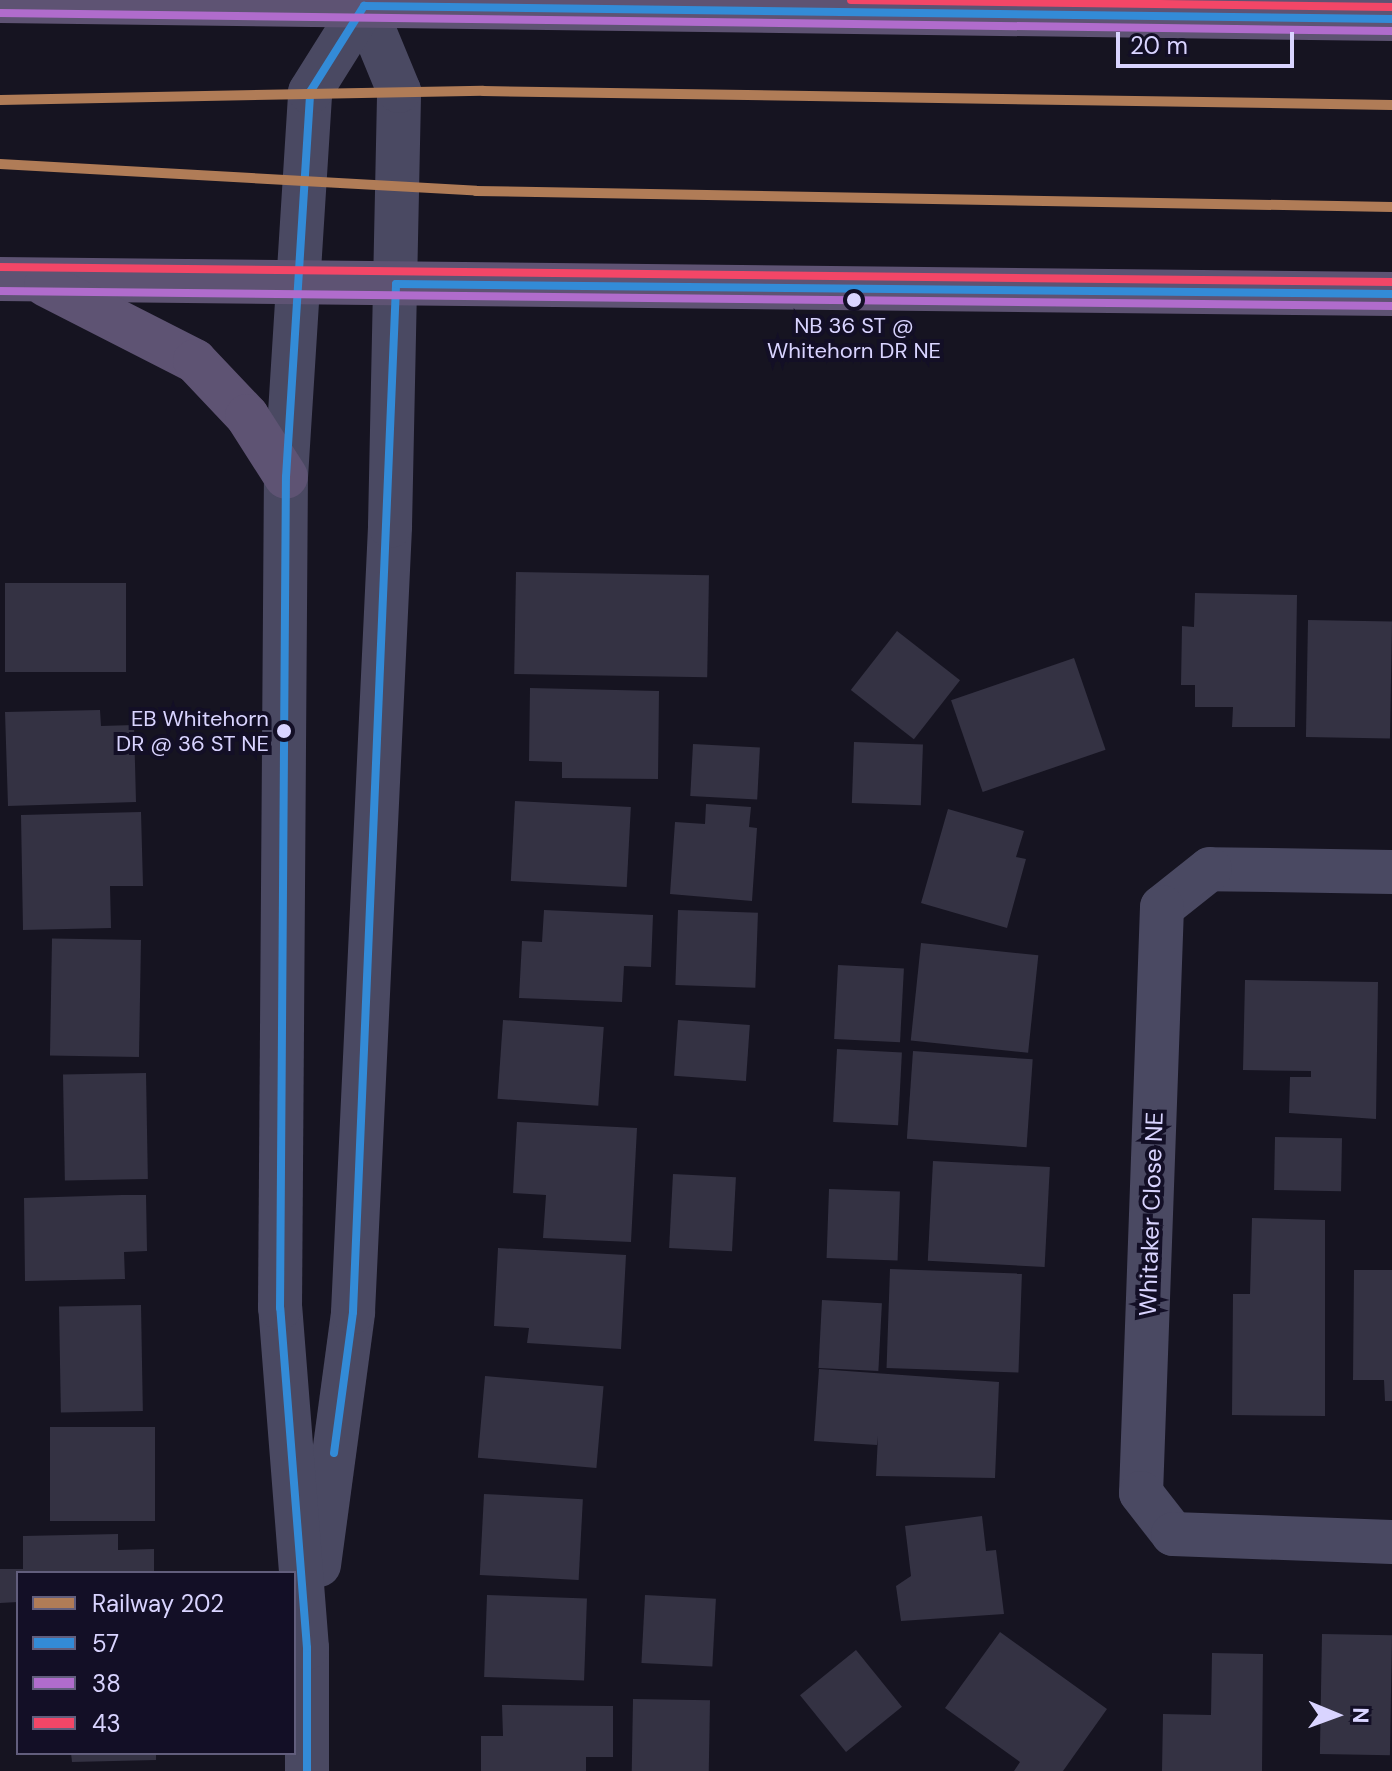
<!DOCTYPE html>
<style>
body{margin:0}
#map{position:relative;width:1392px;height:1771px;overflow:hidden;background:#161421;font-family:"DM Sans",sans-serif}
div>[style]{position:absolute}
.building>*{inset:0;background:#343243;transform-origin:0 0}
.minor>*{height:44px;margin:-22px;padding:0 22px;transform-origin:22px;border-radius:22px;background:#4a4962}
.major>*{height:44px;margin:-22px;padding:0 22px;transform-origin:22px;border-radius:22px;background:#5e5373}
.bus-1>*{height:8px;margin:-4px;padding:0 4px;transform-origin:4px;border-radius:4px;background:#338bd7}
.bus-2>*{height:8px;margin:-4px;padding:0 4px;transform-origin:4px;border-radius:4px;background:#b06ccc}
.bus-3>*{height:8px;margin:-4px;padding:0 4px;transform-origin:4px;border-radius:4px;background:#f34667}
.rail-1>*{height:10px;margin:-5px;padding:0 5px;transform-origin:5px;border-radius:5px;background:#b07c57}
.dots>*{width:22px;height:22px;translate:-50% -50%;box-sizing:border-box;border:4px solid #130f26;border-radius:50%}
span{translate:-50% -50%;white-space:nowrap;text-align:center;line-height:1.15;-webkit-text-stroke:8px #130f26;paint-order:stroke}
.bus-label{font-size:22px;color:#d9d4ff}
.right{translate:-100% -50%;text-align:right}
.street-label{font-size:24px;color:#d9d4ff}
.legend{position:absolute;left:16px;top:1571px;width:280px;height:184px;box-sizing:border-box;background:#130f26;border:2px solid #625e7d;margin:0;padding:10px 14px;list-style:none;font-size:24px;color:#d9d4ff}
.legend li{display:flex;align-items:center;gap:16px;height:40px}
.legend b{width:40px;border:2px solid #625e7d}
.north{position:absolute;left:1296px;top:1675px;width:80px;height:80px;-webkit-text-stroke:6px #130f26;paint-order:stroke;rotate:91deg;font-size:22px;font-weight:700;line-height:32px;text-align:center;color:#d9d4ff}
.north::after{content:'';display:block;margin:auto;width:28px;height:36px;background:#d9d4ff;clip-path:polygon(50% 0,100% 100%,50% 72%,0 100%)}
.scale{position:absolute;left:1116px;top:32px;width:178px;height:36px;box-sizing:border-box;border:4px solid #d9d4ff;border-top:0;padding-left:10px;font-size:24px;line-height:28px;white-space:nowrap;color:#d9d4ff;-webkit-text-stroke:6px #130f26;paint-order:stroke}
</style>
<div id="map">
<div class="building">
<div style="left:516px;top:572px;width:193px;height:102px;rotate:1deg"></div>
<div style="left:5px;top:583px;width:121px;height:89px"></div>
<div style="clip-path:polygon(1195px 593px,1297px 595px,1295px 727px,1232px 727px,1233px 707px,1195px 707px,1195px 685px,1181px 685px,1182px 626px,1194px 627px)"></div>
<div style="left:1308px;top:620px;width:84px;height:117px;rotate:1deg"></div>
<div style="left:897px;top:631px;width:80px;height:75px;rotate:38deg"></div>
<div style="left:1074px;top:658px;width:97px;height:130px;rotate:71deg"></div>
<div style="clip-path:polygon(530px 688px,659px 691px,658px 779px,562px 778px,562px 762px,529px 761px)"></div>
<div style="clip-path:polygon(100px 710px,101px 726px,134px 725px,136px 802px,8px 806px,5px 712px)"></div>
<div style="left:854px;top:742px;width:69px;height:61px;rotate:2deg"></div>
<div style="left:693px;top:744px;width:67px;height:52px;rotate:3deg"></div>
<div style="left:515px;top:801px;width:116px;height:80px;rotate:3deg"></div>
<div style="clip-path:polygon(706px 804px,751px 807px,749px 827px,757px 828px,752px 901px,670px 894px,675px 822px,705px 824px)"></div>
<div style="clip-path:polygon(948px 809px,1024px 831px,1016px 857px,1026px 859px,1007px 928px,921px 903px)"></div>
<div style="clip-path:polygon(141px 812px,143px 886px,110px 886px,111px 928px,23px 930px,21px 815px)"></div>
<div style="clip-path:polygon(544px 910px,653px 915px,651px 967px,624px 966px,622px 1002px,519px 998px,522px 941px,542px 942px)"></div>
<div style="left:678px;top:910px;width:80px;height:75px;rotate:2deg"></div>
<div style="left:141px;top:940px;width:117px;height:89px;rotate:91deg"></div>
<div style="left:921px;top:943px;width:118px;height:98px;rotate:6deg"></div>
<div style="left:838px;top:965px;width:66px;height:74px;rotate:3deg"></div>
<div style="clip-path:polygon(1245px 980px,1378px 982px,1376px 1119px,1289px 1113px,1290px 1077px,1311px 1077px,1311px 1071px,1243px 1070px)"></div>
<div style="left:503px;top:1020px;width:101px;height:79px;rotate:4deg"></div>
<div style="left:678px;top:1020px;width:72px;height:56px;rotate:4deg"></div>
<div style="left:837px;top:1049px;width:65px;height:73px;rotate:3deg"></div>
<div style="left:913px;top:1051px;width:120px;height:88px;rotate:4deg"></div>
<div style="left:146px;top:1073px;width:106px;height:83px;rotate:89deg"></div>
<div style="clip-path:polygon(517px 1122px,637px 1128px,631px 1242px,543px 1238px,546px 1195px,513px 1193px)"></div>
<div style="left:1275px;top:1137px;width:67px;height:53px;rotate:1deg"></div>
<div style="left:933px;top:1161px;width:117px;height:100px;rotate:3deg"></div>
<div style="left:673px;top:1174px;width:63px;height:74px;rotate:3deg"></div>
<div style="left:829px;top:1189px;width:71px;height:69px;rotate:2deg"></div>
<div style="clip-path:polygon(122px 1195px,146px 1195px,147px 1251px,124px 1252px,125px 1279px,25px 1281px,24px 1198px)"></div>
<div style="clip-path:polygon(1252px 1218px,1325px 1220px,1325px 1416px,1232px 1415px,1233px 1294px,1250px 1294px)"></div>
<div style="clip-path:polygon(498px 1248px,626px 1255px,621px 1349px,527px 1343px,529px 1328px,494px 1326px)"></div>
<div style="left:890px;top:1269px;width:132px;height:99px;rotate:2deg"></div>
<div style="clip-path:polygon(1354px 1270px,1392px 1270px,1392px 1401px,1385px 1401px,1384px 1380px,1353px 1380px)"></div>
<div style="left:822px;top:1300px;width:60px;height:68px;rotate:3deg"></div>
<div style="left:141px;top:1305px;width:106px;height:82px;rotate:89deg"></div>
<div style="clip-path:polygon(819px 1369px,999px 1382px,995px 1478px,876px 1476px,878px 1436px,877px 1445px,814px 1441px)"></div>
<div style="left:485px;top:1376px;width:119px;height:82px;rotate:5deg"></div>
<div style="left:50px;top:1427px;width:105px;height:94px"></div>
<div style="left:484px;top:1494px;width:99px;height:81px;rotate:3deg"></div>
<div style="clip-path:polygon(982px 1516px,986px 1551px,996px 1550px,1004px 1614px,901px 1621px,896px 1586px,911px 1576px,905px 1526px)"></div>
<div style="clip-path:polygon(118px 1534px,118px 1550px,154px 1549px,154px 1573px,18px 1573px,18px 1602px,0 1603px,0 1569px,23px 1569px,23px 1536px)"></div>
<div style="left:487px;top:1595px;width:100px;height:82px;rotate:2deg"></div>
<div style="left:645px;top:1595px;width:71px;height:68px;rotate:3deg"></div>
<div style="clip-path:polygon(1000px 1632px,1107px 1709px,1063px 1771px,1014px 1771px,1020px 1762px,945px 1708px)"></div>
<div style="left:1322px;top:1634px;width:70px;height:120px;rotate:1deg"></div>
<div style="left:856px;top:1650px;width:73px;height:72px;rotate:51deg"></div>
<div style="clip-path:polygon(1212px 1653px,1263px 1654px,1262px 1771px,1162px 1771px,1163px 1714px,1211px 1715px)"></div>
<div style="left:633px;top:1699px;width:77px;height:72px;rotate:1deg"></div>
<div style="clip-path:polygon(502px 1705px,613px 1706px,613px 1757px,586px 1757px,586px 1771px,481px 1771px,481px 1736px,503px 1736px)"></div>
<div style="clip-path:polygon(71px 1753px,156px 1753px,156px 1760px,72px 1762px)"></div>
</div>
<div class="minor">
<div style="left:1392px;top:872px;width:182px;rotate:-179.1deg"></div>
<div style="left:1210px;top:869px;width:61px;rotate:141.6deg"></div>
<div style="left:1162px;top:907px;width:586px;rotate:92.05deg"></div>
<div style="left:1141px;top:1493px;width:52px;rotate:52deg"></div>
<div style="left:1173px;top:1534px;width:219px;rotate:2.1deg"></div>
<div style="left:319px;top:1565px;width:255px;rotate:-82.3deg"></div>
<div style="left:353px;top:1312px;width:787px;rotate:-87.3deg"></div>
<div style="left:390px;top:526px;width:435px;rotate:-88.8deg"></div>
<div style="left:399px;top:91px;width:92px;rotate:-112.4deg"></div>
<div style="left:307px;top:1771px;width:123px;rotate:-90deg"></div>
<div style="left:307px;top:1648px;width:341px;rotate:-94.5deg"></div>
<div style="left:280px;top:1308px;width:831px;rotate:-89.59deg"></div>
<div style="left:286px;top:477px;width:386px;rotate:-86.4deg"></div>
<div style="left:310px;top:92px;width:102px;rotate:-57.9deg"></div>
</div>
<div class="major">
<div style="left:0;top:1px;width:1392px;rotate:0.74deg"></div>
<div style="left:0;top:279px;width:1392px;rotate:0.62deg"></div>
<div style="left:46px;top:285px;width:167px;rotate:27deg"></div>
<div style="left:195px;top:361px;width:76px;rotate:46.6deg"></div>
<div style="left:247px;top:416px;width:72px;rotate:57.4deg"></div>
</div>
<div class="bus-1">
<div style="left:334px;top:1453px;width:142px;rotate:-82.3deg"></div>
<div style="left:353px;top:1312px;width:1029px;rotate:-87.6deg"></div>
<div style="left:396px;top:284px;width:996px;rotate:0.58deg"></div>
<div style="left:307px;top:1771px;width:123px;rotate:-90deg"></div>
<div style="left:307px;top:1648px;width:341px;rotate:-94.5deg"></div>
<div style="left:280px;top:1308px;width:831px;rotate:-89.59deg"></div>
<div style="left:286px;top:477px;width:386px;rotate:-86.4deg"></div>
<div style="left:310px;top:92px;width:102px;rotate:-57.9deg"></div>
<div style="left:364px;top:6px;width:1028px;rotate:0.72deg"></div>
</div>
<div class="bus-2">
<div style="left:0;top:13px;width:1392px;rotate:0.74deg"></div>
<div style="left:0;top:291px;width:1392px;rotate:0.62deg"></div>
</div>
<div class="bus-3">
<div style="left:851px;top:0;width:541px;rotate:0.74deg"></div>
<div style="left:0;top:267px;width:1392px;rotate:0.62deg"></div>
</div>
<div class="rail-1">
<div style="left:0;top:100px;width:483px;rotate:-1.1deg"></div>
<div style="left:483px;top:91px;width:909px;rotate:0.88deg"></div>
<div style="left:0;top:164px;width:477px;rotate:3.2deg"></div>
<div style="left:476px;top:191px;width:916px;rotate:1deg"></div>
</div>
<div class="dots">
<div style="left:854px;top:300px;background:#d9d4ff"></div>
<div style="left:284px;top:731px;background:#d9d4ff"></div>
</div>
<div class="bus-label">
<span style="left:854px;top:338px">NB 36 ST @<br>Whitehorn DR NE</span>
<span class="right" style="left:269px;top:731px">EB Whitehorn<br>DR @ 36 ST NE</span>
</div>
<div class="street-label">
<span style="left:1151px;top:1214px;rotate:-88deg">Whitaker Close NE</span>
</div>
<ul class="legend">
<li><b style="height:10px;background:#b07c57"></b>Railway 202</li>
<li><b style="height:10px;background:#338bd7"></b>57</li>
<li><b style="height:10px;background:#b06ccc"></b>38</li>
<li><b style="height:10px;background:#f34667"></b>43</li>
</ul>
<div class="north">N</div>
<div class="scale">20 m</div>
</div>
